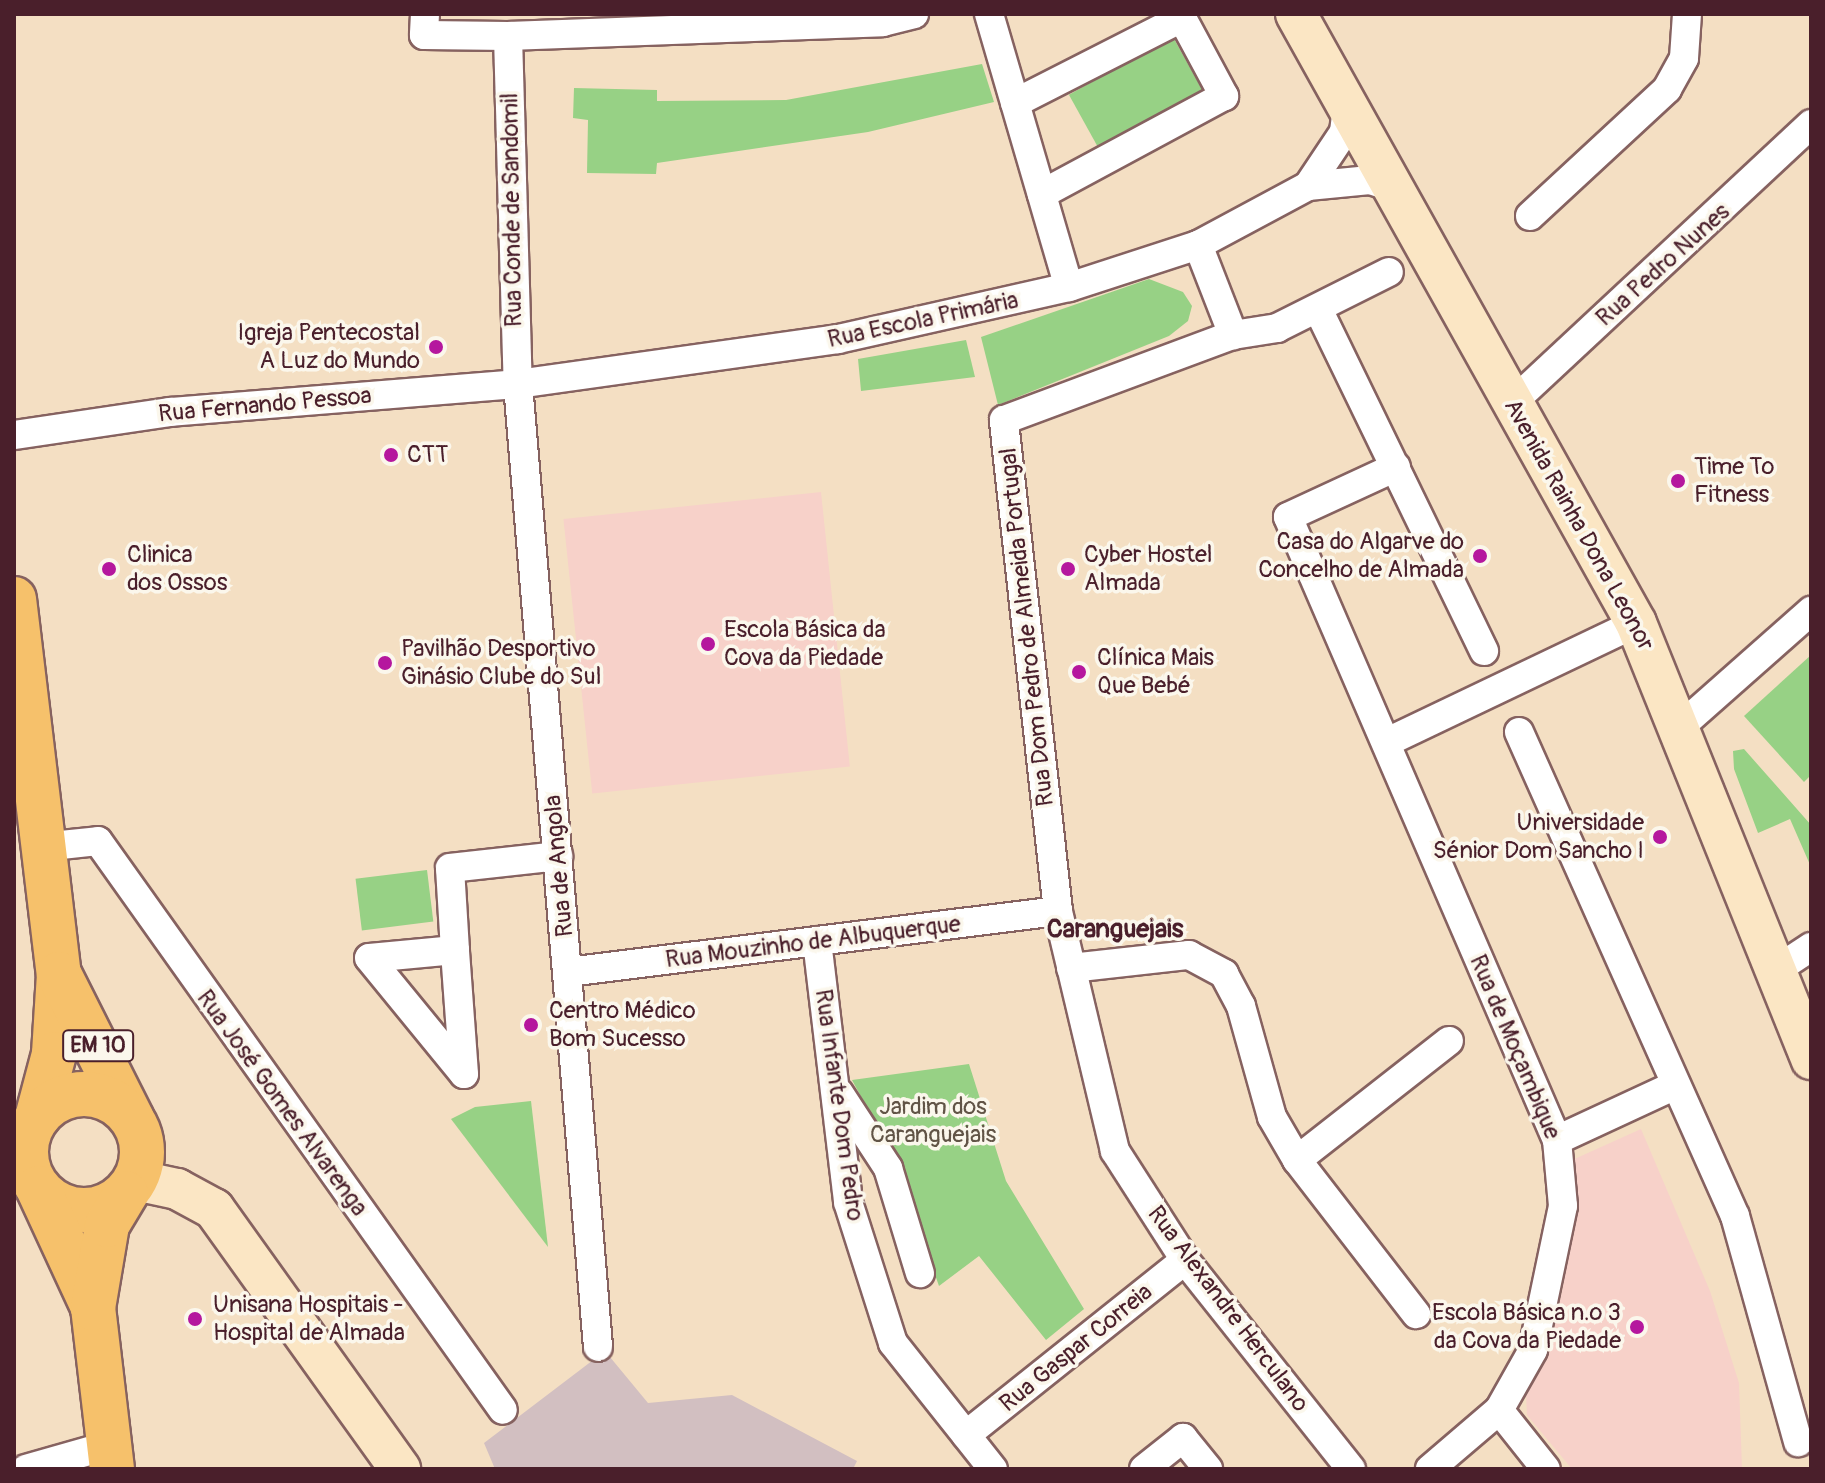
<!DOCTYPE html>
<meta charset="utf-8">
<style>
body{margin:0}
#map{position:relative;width:1825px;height:1483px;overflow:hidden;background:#f4dfc3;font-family:Pangolin,sans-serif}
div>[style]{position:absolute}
.built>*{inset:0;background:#f7d1c9;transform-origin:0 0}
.industrial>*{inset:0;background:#d2bfc1}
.green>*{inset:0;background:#97d185;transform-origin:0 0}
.roads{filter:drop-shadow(2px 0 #866260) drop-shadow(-2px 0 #866260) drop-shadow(0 2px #866260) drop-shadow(0 -2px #866260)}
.street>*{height:28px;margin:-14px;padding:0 14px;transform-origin:14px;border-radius:14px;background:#fff}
.secondary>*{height:40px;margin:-20px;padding:0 20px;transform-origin:20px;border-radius:20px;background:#fbe6c4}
.primary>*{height:44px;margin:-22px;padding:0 22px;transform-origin:22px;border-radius:22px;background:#f6c16b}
.primary>.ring{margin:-22px;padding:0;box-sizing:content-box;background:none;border:44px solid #f6c16b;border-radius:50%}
.dots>*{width:22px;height:22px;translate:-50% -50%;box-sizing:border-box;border:4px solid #fbf7ec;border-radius:50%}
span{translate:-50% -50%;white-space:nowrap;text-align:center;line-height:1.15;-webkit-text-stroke:7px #fbf7ec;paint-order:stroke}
.shield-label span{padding:2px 6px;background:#fbf7ec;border:2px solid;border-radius:6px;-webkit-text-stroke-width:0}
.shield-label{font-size:22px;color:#4a1f2b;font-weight:700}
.street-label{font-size:24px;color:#4a1f2b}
.poi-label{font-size:24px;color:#4a1f2b}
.right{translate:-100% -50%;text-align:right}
.left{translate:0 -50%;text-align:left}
.park-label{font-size:24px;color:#615446}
.neighbourhood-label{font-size:26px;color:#4a1f2b;font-weight:700}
.frame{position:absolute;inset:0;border:16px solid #4a1f2b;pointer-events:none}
</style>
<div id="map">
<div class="built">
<div style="left:821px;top:492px;width:276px;height:259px;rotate:84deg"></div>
<div style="clip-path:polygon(1641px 1129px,1710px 1291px,1739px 1383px,1742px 1469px,1572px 1469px,1527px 1415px,1526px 1395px,1544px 1362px,1563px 1287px,1570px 1161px)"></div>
</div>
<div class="industrial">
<div style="clip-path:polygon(605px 1351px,648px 1403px,732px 1395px,857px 1461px,853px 1469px,495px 1469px,484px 1443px)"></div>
</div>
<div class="green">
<div style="left:1173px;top:37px;width:64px;height:119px;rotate:61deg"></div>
<div style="clip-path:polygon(982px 64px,994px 102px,868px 132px,657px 163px,656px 174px,587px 173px,588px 120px,573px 118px,574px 88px,657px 90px,657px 101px,786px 100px)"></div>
<div style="clip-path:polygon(1149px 279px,1183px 292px,1192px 306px,1188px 321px,1169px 336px,998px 405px,981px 337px)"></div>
<div style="clip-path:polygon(966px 340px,975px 377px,861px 391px,858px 359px)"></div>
<div style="clip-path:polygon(1811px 655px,1811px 775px,1804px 782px,1744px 716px)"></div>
<div style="clip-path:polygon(1744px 749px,1811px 825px,1811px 867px,1790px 819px,1758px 833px,1734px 769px,1733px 751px)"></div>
<div style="left:427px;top:870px;width:52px;height:72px;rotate:83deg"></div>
<div style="clip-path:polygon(969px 1064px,1006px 1181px,1084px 1309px,1046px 1340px,979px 1256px,939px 1286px,893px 1156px,852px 1080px)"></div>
<div style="clip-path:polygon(531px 1101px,548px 1247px,451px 1119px,475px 1107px)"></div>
</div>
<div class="roads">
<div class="street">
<div style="left:425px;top:14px;width:21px;rotate:93deg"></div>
<div style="left:424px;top:35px;width:84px;rotate:0.7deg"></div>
<div style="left:508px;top:36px;width:375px;rotate:-2.1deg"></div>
<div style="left:883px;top:22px;width:32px;rotate:-14deg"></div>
<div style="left:989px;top:14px;width:284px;rotate:73.7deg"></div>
<div style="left:508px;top:36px;width:348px;rotate:88.4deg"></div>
<div style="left:518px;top:384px;width:966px;rotate:85.25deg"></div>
<div style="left:1015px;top:103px;width:187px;rotate:-27deg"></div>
<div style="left:1182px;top:18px;width:89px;rotate:61.7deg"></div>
<div style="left:1224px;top:96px;width:207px;rotate:151.7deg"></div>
<div style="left:1308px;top:186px;width:65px;rotate:-56.3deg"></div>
<div style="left:1344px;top:132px;width:31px;rotate:-83deg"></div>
<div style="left:1530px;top:216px;width:187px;rotate:-42.8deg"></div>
<div style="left:1667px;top:89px;width:35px;rotate:-61deg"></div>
<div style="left:1684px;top:58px;width:44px;rotate:-86.1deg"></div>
<div style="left:1198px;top:245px;width:97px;rotate:68.7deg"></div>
<div style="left:1319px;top:311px;width:378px;rotate:64.1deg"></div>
<div style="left:1512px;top:403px;width:409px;rotate:-43deg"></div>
<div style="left:14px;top:435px;width:158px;rotate:-8.4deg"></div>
<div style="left:170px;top:412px;width:349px;rotate:-4.6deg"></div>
<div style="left:518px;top:384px;width:323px;rotate:-8deg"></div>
<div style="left:838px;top:339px;width:237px;rotate:-12.7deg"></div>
<div style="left:1069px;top:287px;width:136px;rotate:-18deg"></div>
<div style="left:1198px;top:245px;width:125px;rotate:-28.2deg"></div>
<div style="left:1308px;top:186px;width:62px;rotate:-5.5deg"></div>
<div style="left:1370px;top:180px;width:29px;rotate:18deg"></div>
<div style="left:1396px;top:467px;width:119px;rotate:155.2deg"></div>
<div style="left:1288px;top:517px;width:679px;rotate:66.65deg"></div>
<div style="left:1557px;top:1140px;width:66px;rotate:84.8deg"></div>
<div style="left:1563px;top:1206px;width:147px;rotate:101.8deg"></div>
<div style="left:1533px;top:1350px;width:69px;rotate:119.5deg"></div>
<div style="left:1499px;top:1410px;width:91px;rotate:139.5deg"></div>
<div style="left:1681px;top:726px;width:174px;rotate:-41.5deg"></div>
<div style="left:1519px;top:732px;width:530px;rotate:65.95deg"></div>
<div style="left:1735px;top:1216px;width:235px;rotate:74.4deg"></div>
<div style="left:1387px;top:742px;width:276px;rotate:-25.5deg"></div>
<div style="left:44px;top:856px;width:20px;rotate:-33deg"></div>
<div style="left:61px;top:845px;width:37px;rotate:-6deg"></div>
<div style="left:98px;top:841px;width:698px;rotate:54.56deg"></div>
<div style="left:817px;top:941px;width:263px;rotate:83.2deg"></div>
<div style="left:848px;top:1202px;width:148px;rotate:72.3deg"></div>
<div style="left:893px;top:1343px;width:161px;rotate:51.6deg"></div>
<div style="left:455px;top:950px;width:86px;rotate:174.7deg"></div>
<div style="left:369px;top:958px;width:150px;rotate:50.7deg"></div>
<div style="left:464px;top:1074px;width:124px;rotate:-94.2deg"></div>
<div style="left:455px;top:950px;width:82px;rotate:-93.5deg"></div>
<div style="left:450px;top:868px;width:109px;rotate:-6.3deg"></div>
<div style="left:1071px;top:968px;width:119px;rotate:-6.3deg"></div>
<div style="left:1189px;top:955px;width:40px;rotate:28deg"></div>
<div style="left:1224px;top:974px;width:36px;rotate:62deg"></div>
<div style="left:1241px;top:1006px;width:115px;rotate:74.4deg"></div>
<div style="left:1272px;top:1117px;width:50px;rotate:59.8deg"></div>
<div style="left:1297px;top:1160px;width:193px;rotate:-38.1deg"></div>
<div style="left:1776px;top:970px;width:42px;rotate:-33.3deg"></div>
<div style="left:568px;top:972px;width:494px;rotate:-7.1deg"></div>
<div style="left:839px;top:1093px;width:90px;rotate:56.8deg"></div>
<div style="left:888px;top:1168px;width:110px;rotate:73.1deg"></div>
<div style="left:1557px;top:1140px;width:126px;rotate:-24.9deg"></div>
<div style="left:1297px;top:1160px;width:195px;rotate:52.3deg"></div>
<div style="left:1499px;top:1410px;width:75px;rotate:51.5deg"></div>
<div style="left:966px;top:1435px;width:280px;rotate:-38.6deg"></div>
<div style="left:26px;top:1469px;width:87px;rotate:-15.9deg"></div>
<div style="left:1144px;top:1469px;width:50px;rotate:-38.5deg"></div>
<div style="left:1183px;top:1438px;width:40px;rotate:51deg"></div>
<div style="left:1351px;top:1469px;width:267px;rotate:-128.5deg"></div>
<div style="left:1185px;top:1260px;width:130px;rotate:-122.7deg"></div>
<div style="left:1115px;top:1151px;width:247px;rotate:-103.4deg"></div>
<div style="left:1058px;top:911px;width:494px;rotate:-96.3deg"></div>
<div style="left:1004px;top:420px;width:244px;rotate:-20.4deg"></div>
<div style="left:1233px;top:335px;width:45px;rotate:-9deg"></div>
<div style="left:1277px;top:328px;width:125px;rotate:-26.6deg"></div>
</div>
<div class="secondary">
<div style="left:1296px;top:14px;width:697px;rotate:60.83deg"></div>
<div style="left:1636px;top:623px;width:470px;rotate:68.1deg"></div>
<div style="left:135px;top:1180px;width:43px;rotate:12.1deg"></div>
<div style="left:177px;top:1189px;width:42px;rotate:28.4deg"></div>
<div style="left:214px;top:1209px;width:320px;rotate:54.4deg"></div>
</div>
<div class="primary">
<div style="left:14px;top:599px;width:378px;rotate:83.2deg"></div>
<div style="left:59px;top:974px;width:80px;rotate:93.6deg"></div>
<div style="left:54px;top:1054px;width:66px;rotate:104.9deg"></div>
<div style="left:59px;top:974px;width:162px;rotate:63.3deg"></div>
<div class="ring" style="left:26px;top:1094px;width:72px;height:72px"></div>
<div style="left:38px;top:1188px;width:129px;rotate:65.2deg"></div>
<div style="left:112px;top:1469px;width:162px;rotate:-96.7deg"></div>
<div style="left:93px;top:1308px;width:84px;rotate:-80.4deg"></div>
<div style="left:107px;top:1225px;width:37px;rotate:-59deg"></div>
</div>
</div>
<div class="dots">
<div style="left:436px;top:347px;background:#b5179e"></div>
<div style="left:391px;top:455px;background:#b5179e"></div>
<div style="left:1678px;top:481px;background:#b5179e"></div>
<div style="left:1480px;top:556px;background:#b5179e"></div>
<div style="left:109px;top:569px;background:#b5179e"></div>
<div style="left:1068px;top:569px;background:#b5179e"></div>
<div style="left:708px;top:644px;background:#b5179e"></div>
<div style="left:385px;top:663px;background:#b5179e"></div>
<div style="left:1079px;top:672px;background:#b5179e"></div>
<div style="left:1660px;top:837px;background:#b5179e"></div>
<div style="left:531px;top:1025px;background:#b5179e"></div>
<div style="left:195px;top:1319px;background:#b5179e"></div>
<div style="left:1637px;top:1327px;background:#b5179e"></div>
</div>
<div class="shield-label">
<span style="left:98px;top:1046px">EM 10</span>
</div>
<div class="street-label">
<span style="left:512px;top:210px;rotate:-91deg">Rua Conde de Sandomil</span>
<span style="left:1663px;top:265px;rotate:-42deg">Rua Pedro Nunes</span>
<span style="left:923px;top:320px;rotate:-12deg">Rua Escola Primária</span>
<span style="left:265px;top:405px;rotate:-5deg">Rua Fernando Pessoa</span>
<span style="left:1579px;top:525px;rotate:61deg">Avenida Rainha Dona Leonor</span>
<span style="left:1027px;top:627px;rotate:-96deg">Rua Dom Pedro de Almeida Portugal</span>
<span style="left:559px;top:866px;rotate:-95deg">Rua de Angola</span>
<span style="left:813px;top:942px;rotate:-7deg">Rua Mouzinho de Albuquerque</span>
<span style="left:1515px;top:1047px;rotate:67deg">Rua de Moçambique</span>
<span style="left:282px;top:1103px;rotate:54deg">Rua José Gomes Alvarenga</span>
<span style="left:839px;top:1105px;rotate:82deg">Rua Infante Dom Pedro</span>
<span style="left:1228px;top:1309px;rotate:53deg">Rua Alexandre Herculano</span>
<span style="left:1076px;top:1348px;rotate:-39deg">Rua Gaspar Correia</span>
</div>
<div class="poi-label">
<span class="right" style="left:420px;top:347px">Igreja Pentecostal<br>A Luz do Mundo</span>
<span class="left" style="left:407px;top:455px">CTT</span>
<span class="left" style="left:1694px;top:481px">Time To<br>Fitness</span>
<span class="right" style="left:1464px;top:556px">Casa do Algarve do<br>Concelho de Almada</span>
<span class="left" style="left:127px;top:569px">Clinica<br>dos Ossos</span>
<span class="left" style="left:1084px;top:569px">Cyber Hostel<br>Almada</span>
<span class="left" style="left:724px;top:644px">Escola Básica da<br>Cova da Piedade</span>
<span class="left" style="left:401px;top:663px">Pavilhão Desportivo<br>Ginásio Clube do Sul</span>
<span class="left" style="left:1097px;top:672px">Clínica Mais<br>Que Bebé</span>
<span class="right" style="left:1644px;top:837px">Universidade<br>Sénior Dom Sancho I</span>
<span class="left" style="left:549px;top:1025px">Centro Médico<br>Bom Sucesso</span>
<span class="left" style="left:213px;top:1319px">Unisana Hospitais -<br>Hospital de Almada</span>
<span class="right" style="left:1621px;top:1327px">Escola Básica n.º 3<br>da Cova da Piedade</span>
</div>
<div class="park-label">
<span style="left:933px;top:1121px">Jardim dos<br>Caranguejais</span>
</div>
<div class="neighbourhood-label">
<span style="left:1115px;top:930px">Caranguejais</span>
</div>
<div class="frame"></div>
</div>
